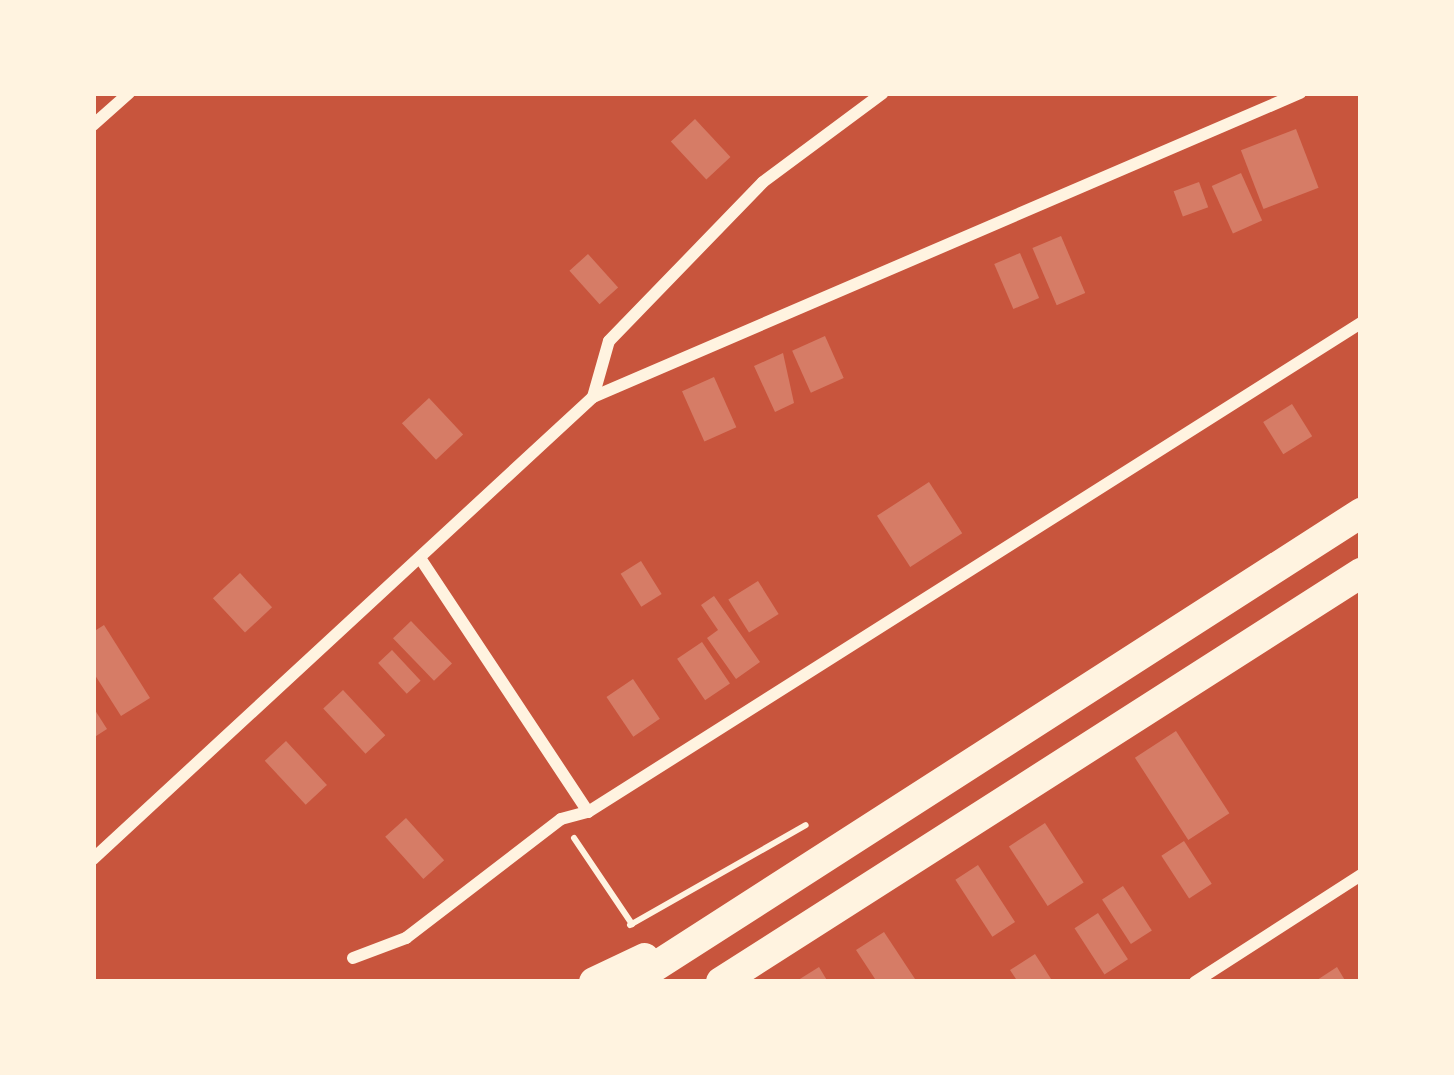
<!DOCTYPE html>
<style>
body{margin:0}
#map{position:relative;width:1454px;height:1075px;overflow:hidden;background:#c8553d;font-family:Ubuntu,sans-serif}
div>[style]{position:absolute}
.building>*{inset:0;background:#d67c66;transform-origin:0 0}
.path>*{height:6px;margin:-3px;padding:0 3px;transform-origin:3px;border-radius:3px;background:#fff3e0}
.minor>*{height:12px;margin:-6px;padding:0 6px;transform-origin:6px;border-radius:6px;background:#fff3e0}
.primary>*{height:30px;margin:-15px;padding:0 15px;transform-origin:15px;border-radius:15px;background:#fff3e0}
span{translate:-50% -50%;white-space:nowrap;text-align:center;line-height:1.15;-webkit-text-stroke:12px #fff3e0;paint-order:stroke}
.frame{position:absolute;inset:0;border:96px solid #fff3e0;pointer-events:none}
</style>
<div id="map">
<div class="building">
<div style="left:695px;top:119px;width:52px;height:33px;rotate:47deg"></div>
<div style="left:1296px;top:129px;width:63px;height:59px;rotate:69deg"></div>
<div style="left:1241px;top:173px;width:52px;height:32px;rotate:66deg"></div>
<div style="left:1199px;top:182px;width:27px;height:27px;rotate:70deg"></div>
<div style="left:1061px;top:236px;width:62px;height:31px;rotate:67deg"></div>
<div style="left:1020px;top:253px;width:49px;height:28px;rotate:67deg"></div>
<div style="left:588px;top:254px;width:45px;height:25px;rotate:48deg"></div>
<div style="left:825px;top:336px;width:46px;height:36px;rotate:66deg"></div>
<div style="clip-path:polygon(783px 353px,794px 403px,775px 412px,754px 366px)"></div>
<div style="left:714px;top:377px;width:55px;height:35px;rotate:66deg"></div>
<div style="left:429px;top:398px;width:50px;height:37px;rotate:47deg"></div>
<div style="left:1292px;top:404px;width:38px;height:34px;rotate:58deg"></div>
<div style="left:929px;top:482px;width:61px;height:62px;rotate:57deg"></div>
<div style="left:641px;top:561px;width:39px;height:24px;rotate:58deg"></div>
<div style="left:240px;top:573px;width:47px;height:37px;rotate:47deg"></div>
<div style="left:758px;top:581px;width:39px;height:35px;rotate:58deg"></div>
<div style="clip-path:polygon(714px 596px,760px 662px,736px 679px,707px 638px,718px 630px,701px 605px)"></div>
<div style="left:411px;top:621px;width:59px;height:25px;rotate:46deg"></div>
<div style="clip-path:polygon(104px 625px,150px 698px,121px 716px,93px 672px,93px 632px)"></div>
<div style="left:702px;top:642px;width:50px;height:30px;rotate:56deg"></div>
<div style="left:392px;top:650px;width:42px;height:19px;rotate:47deg"></div>
<div style="left:633px;top:679px;width:48px;height:32px;rotate:56deg"></div>
<div style="left:343px;top:690px;width:62px;height:27px;rotate:47deg"></div>
<div style="clip-path:polygon(93px 707px,107px 729px,93px 738px)"></div>
<div style="left:1176px;top:731px;width:98px;height:49px;rotate:57deg"></div>
<div style="left:286px;top:741px;width:60px;height:29px;rotate:47deg"></div>
<div style="left:406px;top:818px;width:57px;height:28px;rotate:48deg"></div>
<div style="left:1045px;top:823px;width:71px;height:43px;rotate:57deg"></div>
<div style="left:1184px;top:841px;width:51px;height:27px;rotate:57deg"></div>
<div style="left:978px;top:865px;width:68px;height:27px;rotate:57deg"></div>
<div style="left:1123px;top:886px;width:53px;height:25px;rotate:57deg"></div>
<div style="left:1098px;top:913px;width:55px;height:28px;rotate:57deg"></div>
<div style="clip-path:polygon(884px 932px,917px 982px,877px 982px,856px 950px)"></div>
<div style="clip-path:polygon(1035px 954px,1053px 982px,1018px 982px,1010px 970px)"></div>
<div style="clip-path:polygon(819px 967px,828px 982px,795px 982px)"></div>
<div style="clip-path:polygon(1337px 967px,1346px 982px,1314px 982px)"></div>
</div>
<div class="path">
<div style="left:574px;top:838px;width:104px;rotate:56deg"></div>
<div style="left:630px;top:925px;width:202px;rotate:-29.6deg"></div>
</div>
<div class="minor">
<div style="left:93px;top:125px;width:48px;rotate:-41.6deg"></div>
<div style="left:593px;top:397px;width:58px;rotate:-74.1deg"></div>
<div style="left:609px;top:341px;width:221px;rotate:-45.9deg"></div>
<div style="left:763px;top:182px;width:149px;rotate:-36.6deg"></div>
<div style="left:422px;top:561px;width:301px;rotate:56.5deg"></div>
<div style="left:93px;top:859px;width:681px;rotate:-42.74deg"></div>
<div style="left:593px;top:397px;width:770px;rotate:-23.27deg"></div>
<div style="left:353px;top:958px;width:57px;rotate:-20.7deg"></div>
<div style="left:406px;top:938px;width:195px;rotate:-37.5deg"></div>
<div style="left:561px;top:819px;width:28px;rotate:-15deg"></div>
<div style="left:588px;top:812px;width:915px;rotate:-32.32deg"></div>
<div style="left:1195px;top:982px;width:197px;rotate:-32.8deg"></div>
</div>
<div class="primary">
<div style="left:594px;top:982px;width:56px;rotate:-25.2deg"></div>
<div style="left:631px;top:982px;width:868px;rotate:-32.72deg"></div>
<div style="left:721px;top:982px;width:760px;rotate:-32.58deg"></div>
</div>
<div class="frame"></div>
</div>
